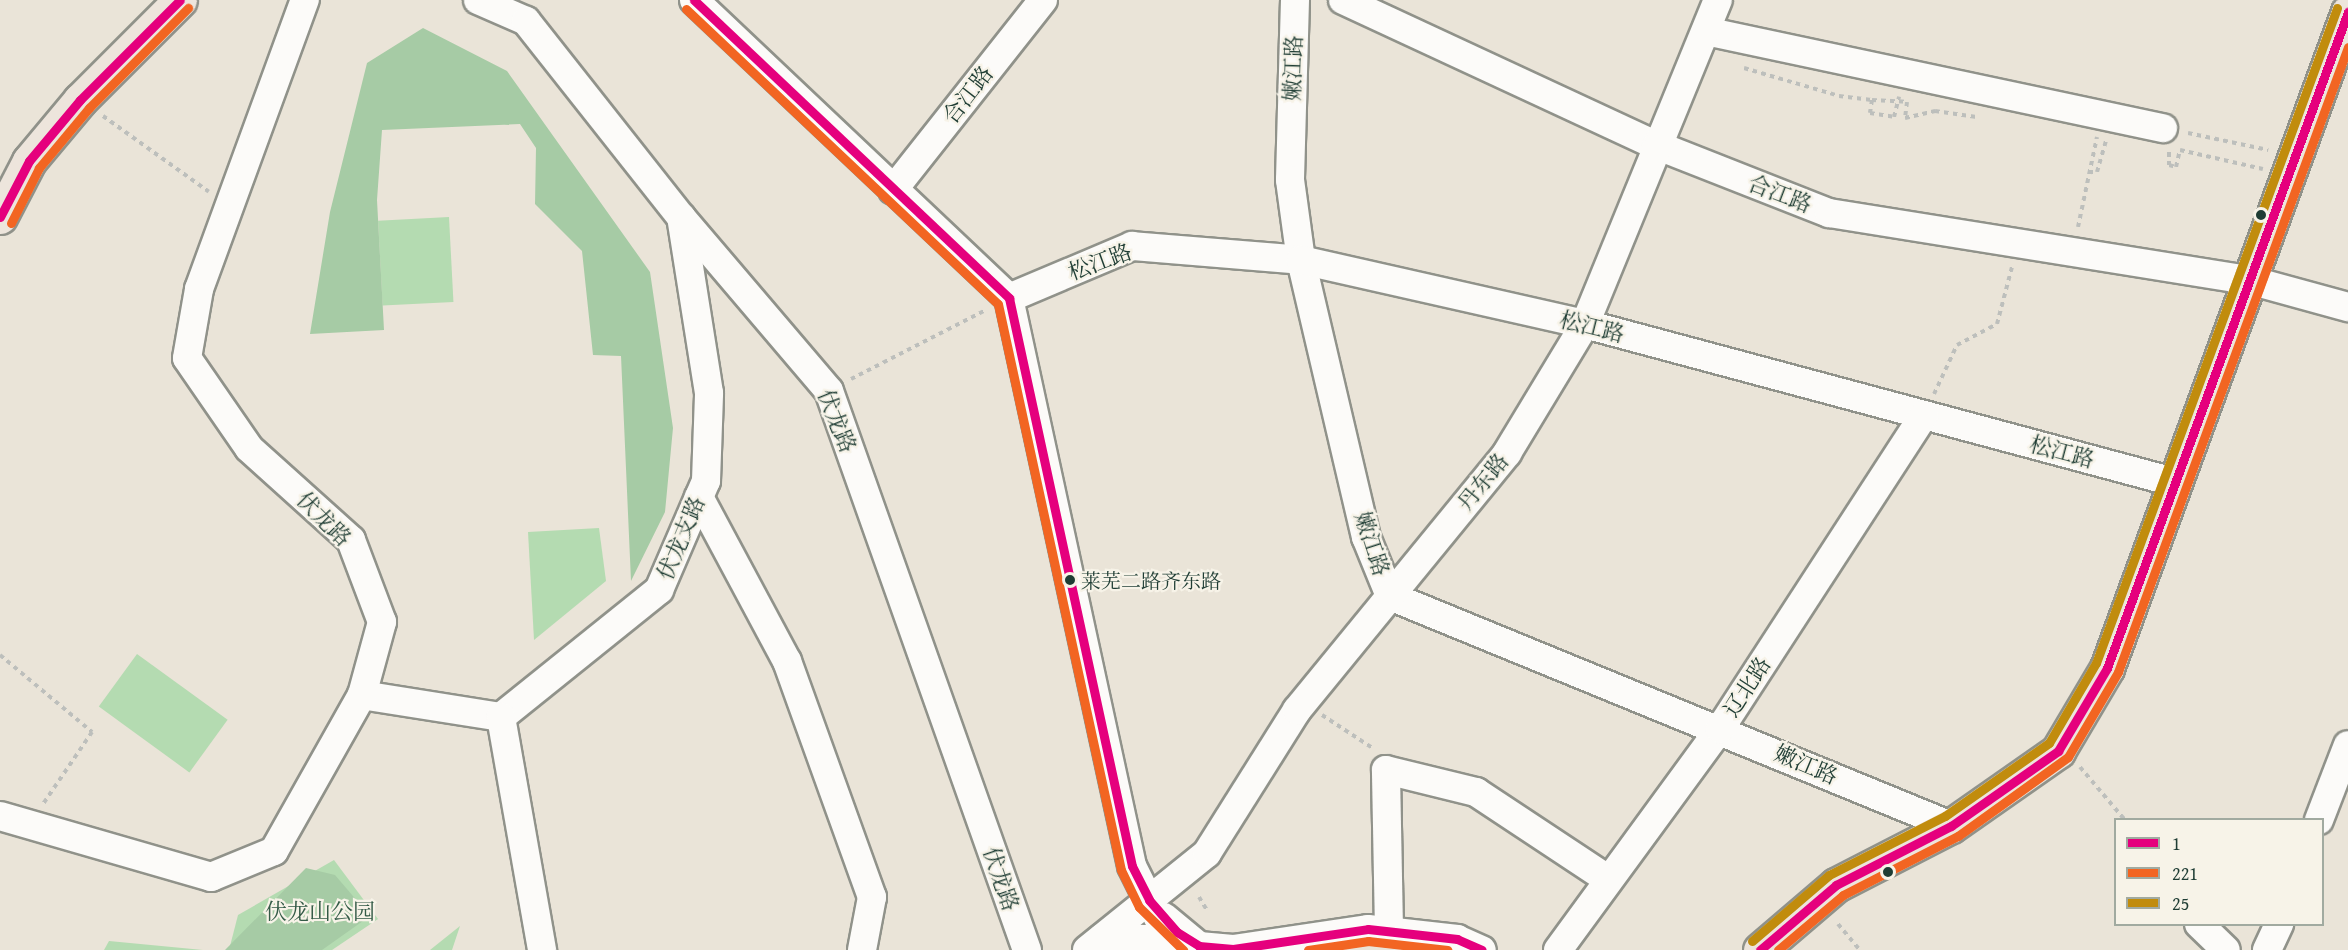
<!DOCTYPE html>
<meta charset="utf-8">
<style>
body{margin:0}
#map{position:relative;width:2348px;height:950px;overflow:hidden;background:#eae4d8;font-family:"Gentium Book Plus","Noto Serif SC",serif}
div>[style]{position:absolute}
.green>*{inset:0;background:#b4dbb1;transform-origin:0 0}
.forest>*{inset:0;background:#a6cba5}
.path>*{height:4px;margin-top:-2px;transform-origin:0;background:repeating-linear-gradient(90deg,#bdbfbc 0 4.5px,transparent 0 9px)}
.roads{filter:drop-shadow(2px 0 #90928a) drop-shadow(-2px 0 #90928a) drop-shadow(0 2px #90928a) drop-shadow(0 -2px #90928a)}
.minor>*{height:28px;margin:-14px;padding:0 14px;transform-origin:14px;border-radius:14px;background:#fcfbf9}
.major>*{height:33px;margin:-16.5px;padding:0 16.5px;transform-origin:16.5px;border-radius:16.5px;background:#ede5dc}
.path-bridge>*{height:4px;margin-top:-2px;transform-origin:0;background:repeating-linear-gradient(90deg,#bdbfbc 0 4.5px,transparent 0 9px)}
.bus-1>*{height:9px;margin:-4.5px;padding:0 4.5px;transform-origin:4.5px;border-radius:4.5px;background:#e5007d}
.bus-2>*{height:9px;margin:-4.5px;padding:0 4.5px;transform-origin:4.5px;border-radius:4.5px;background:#f26522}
.bus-3>*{height:9px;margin:-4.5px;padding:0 4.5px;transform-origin:4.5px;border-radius:4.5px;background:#c18c0d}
.dots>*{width:16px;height:16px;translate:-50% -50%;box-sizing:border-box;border:3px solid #f7f3e8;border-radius:50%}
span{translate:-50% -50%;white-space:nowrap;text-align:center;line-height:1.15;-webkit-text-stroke:4.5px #f7f3e8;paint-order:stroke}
.bus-label{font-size:20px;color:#1f3d34}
.left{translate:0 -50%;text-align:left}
.street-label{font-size:22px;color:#1f3d34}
.park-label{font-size:22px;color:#345b47}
.legend{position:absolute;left:2114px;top:818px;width:210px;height:108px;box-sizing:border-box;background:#f7f3e8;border:2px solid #a1aaa0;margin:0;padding:8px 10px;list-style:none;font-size:18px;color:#1f3d34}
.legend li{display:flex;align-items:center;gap:12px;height:30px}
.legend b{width:30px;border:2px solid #a1aaa0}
</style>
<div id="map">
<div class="green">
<div style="left:449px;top:217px;width:85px;height:71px;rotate:87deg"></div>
<div style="clip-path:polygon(599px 528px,606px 581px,534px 640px,528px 532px)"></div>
<div style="left:137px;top:654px;width:112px;height:65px;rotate:36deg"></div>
<div style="clip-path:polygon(334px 860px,378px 919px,332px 950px,229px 950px,238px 915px)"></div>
<div style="clip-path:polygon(460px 926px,452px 950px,430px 950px)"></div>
<div style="clip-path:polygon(109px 941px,203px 950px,104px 950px)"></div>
</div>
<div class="forest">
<div style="clip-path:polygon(423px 28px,507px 71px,650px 272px,673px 428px,665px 512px,631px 581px,621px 356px,593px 355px,582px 251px,535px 204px,536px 148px,520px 124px,382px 130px,377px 200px,384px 330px,310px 334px,330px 212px,367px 63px)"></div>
<div style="clip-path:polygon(306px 868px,335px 875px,370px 916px,322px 950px,225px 950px)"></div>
</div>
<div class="path">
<div style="left:1744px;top:68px;width:99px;rotate:16.4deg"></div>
<div style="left:1839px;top:96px;width:33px;rotate:7deg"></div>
<div style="left:1872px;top:100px;width:13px;rotate:99deg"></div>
<div style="left:1870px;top:113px;width:24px;rotate:9deg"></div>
<div style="left:1894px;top:117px;width:21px;rotate:-76deg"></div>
<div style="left:103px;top:116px;width:130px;rotate:35.6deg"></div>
<div style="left:1905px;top:118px;width:31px;rotate:-13deg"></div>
<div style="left:1935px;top:111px;width:42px;rotate:8.1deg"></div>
<div style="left:2188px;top:133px;width:82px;rotate:12deg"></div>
<div style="left:2169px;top:152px;width:13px;rotate:90deg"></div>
<div style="left:2169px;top:165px;width:7px;rotate:16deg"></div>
<div style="left:2176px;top:167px;width:17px;rotate:-77deg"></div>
<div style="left:2180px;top:150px;width:85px;rotate:12.9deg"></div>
<div style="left:2088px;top:172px;width:9px"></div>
<div style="left:2097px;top:172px;width:32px;rotate:-74deg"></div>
<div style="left:2078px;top:227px;width:92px;rotate:-78.1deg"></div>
<div style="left:851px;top:379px;width:152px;rotate:-27.1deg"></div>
<div style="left:1934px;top:394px;width:54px;rotate:-64.9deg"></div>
<div style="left:1957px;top:345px;width:45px;rotate:-27.7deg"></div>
<div style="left:1997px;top:324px;width:59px;rotate:-75.3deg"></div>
<div style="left:0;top:655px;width:120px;rotate:39.9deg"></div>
<div style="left:92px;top:732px;width:87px;rotate:124.2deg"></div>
<div style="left:1322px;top:715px;width:62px;rotate:33.2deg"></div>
<div style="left:2080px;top:767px;width:70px;rotate:49.7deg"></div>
<div style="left:1199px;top:897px;width:17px;rotate:59deg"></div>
<div style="left:1838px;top:924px;width:34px;rotate:50deg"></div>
</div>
<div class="roads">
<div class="minor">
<div style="left:478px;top:0;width:52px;rotate:23.6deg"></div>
<div style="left:526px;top:21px;width:250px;rotate:51.7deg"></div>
<div style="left:681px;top:217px;width:228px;rotate:49.6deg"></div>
<div style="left:829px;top:391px;width:593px;rotate:70.5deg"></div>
<div style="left:694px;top:0;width:434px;rotate:43.4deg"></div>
<div style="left:1009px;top:298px;width:581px;rotate:77.78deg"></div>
<div style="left:1132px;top:866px;width:94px;rotate:63.4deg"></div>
<div style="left:1295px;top:0;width:180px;rotate:91.6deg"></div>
<div style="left:1290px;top:180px;width:81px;rotate:82.2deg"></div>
<div style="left:1301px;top:260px;width:285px;rotate:76.8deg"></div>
<div style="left:1366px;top:537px;width:64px;rotate:67.9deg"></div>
<div style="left:1390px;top:596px;width:606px;rotate:22.29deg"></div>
<div style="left:1343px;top:0;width:345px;rotate:24.9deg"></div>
<div style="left:1656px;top:145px;width:186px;rotate:21.5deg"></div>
<div style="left:1829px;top:213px;width:425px;rotate:9.1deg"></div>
<div style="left:2249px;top:280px;width:103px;rotate:15.3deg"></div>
<div style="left:1715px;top:33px;width:458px;rotate:12deg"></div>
<div style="left:893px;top:190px;width:242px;rotate:-51.7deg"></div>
<div style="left:1009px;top:298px;width:134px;rotate:-22.9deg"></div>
<div style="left:1132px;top:246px;width:170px;rotate:4.7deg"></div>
<div style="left:1301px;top:260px;width:291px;rotate:12.7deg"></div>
<div style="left:1585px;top:324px;width:610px;rotate:15.02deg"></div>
<div style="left:699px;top:497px;width:186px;rotate:61.8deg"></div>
<div style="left:787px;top:661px;width:251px;rotate:70.2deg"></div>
<div style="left:872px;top:897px;width:54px;rotate:100.7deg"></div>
<div style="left:362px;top:695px;width:141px;rotate:9deg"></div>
<div style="left:501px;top:717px;width:203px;rotate:-38.8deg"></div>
<div style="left:659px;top:590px;width:119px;rotate:-66.7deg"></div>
<div style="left:706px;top:481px;width:88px;rotate:-88deg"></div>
<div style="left:709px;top:393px;width:178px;rotate:-99deg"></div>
<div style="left:501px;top:717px;width:237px;rotate:80deg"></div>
<div style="left:0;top:816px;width:220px;rotate:16.1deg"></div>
<div style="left:211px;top:877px;width:68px;rotate:-22.4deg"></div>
<div style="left:274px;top:851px;width:179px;rotate:-60.6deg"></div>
<div style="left:362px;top:695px;width:76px;rotate:-74.7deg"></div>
<div style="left:382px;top:622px;width:88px;rotate:-110.7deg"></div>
<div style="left:351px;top:540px;width:137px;rotate:-138deg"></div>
<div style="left:249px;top:448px;width:109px;rotate:-124.6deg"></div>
<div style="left:187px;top:358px;width:70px;rotate:-80.1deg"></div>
<div style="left:199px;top:289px;width:308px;rotate:-69.9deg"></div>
<div style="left:2319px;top:820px;width:80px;rotate:-68.9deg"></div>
<div style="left:1164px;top:917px;width:45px;rotate:39.6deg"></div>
<div style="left:1199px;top:946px;width:34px;rotate:5deg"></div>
<div style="left:1233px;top:949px;width:136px;rotate:-8.4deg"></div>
<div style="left:1368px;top:929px;width:90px;rotate:6.4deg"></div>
<div style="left:1457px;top:939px;width:27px;rotate:24deg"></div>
<div style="left:2199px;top:924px;width:37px;rotate:44deg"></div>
<div style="left:1389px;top:930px;width:160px;rotate:-91.1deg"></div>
<div style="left:1386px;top:770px;width:93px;rotate:13.7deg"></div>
<div style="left:1476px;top:792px;width:159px;rotate:33.5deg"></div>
<div style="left:1102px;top:938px;width:44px;rotate:1.3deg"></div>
<div style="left:1146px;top:939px;width:16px;rotate:43deg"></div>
<div style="left:1087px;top:950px;width:154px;rotate:-38.9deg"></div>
<div style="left:1207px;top:853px;width:169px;rotate:-57.8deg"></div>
<div style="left:1297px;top:710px;width:332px;rotate:-50.7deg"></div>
<div style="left:1507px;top:453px;width:151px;rotate:-58.8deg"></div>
<div style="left:1585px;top:324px;width:350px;rotate:-67.7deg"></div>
<div style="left:1558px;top:950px;width:274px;rotate:-53.8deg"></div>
<div style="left:1720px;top:729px;width:374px;rotate:-57deg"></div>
<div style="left:2267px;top:950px;width:29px;rotate:-65deg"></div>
</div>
<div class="major">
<div style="left:0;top:217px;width:63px;rotate:-62.6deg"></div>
<div style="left:29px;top:161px;width:80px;rotate:-50.1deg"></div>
<div style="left:80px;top:100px;width:141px;rotate:-45deg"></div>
<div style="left:1760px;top:950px;width:100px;rotate:-40.5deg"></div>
<div style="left:1836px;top:885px;width:129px;rotate:-27.2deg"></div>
<div style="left:1951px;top:826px;width:131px;rotate:-35deg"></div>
<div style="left:2058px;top:751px;width:96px;rotate:-59.4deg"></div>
<div style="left:2107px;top:668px;width:699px;rotate:-69.83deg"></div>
</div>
</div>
<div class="path-bridge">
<div style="left:1872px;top:100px;width:35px;rotate:3deg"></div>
<div style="left:1907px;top:102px;width:16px;rotate:97deg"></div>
</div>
<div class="bus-1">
<div style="left:694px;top:0;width:434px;rotate:43.4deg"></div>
<div style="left:1009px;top:298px;width:581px;rotate:77.78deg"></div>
<div style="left:1132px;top:866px;width:38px;rotate:63deg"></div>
<div style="left:1149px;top:900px;width:43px;rotate:48.8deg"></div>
<div style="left:1177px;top:932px;width:26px;rotate:32deg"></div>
<div style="left:1199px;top:946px;width:34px;rotate:5deg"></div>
<div style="left:1233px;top:949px;width:136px;rotate:-8.4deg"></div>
<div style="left:1368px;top:929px;width:90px;rotate:6.4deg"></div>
<div style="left:1457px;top:939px;width:27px;rotate:24deg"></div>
<div style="left:0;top:217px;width:63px;rotate:-62.6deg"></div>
<div style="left:29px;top:161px;width:80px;rotate:-50.1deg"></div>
<div style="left:80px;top:100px;width:141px;rotate:-45deg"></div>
<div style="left:1760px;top:950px;width:100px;rotate:-40.5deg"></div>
<div style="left:1836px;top:885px;width:129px;rotate:-27.2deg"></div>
<div style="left:1951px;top:826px;width:131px;rotate:-35deg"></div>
<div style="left:2058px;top:751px;width:96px;rotate:-59.4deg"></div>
<div style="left:2107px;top:668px;width:699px;rotate:-69.83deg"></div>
</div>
<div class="bus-2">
<div style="left:686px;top:9px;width:429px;rotate:43.4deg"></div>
<div style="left:998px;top:304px;width:579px;rotate:77.74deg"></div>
<div style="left:1121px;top:870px;width:41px;rotate:64.1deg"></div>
<div style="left:1139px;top:907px;width:62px;rotate:44.3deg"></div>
<div style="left:11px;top:223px;width:62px;rotate:-63deg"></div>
<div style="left:39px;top:168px;width:78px;rotate:-50.2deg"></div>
<div style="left:89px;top:108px;width:141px;rotate:-45.3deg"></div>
<div style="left:1308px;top:950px;width:61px;rotate:-8.5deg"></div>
<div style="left:1368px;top:941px;width:80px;rotate:6.5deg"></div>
<div style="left:1778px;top:950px;width:85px;rotate:-40.2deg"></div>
<div style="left:1843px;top:895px;width:129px;rotate:-27.2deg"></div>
<div style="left:1958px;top:836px;width:135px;rotate:-35.7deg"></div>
<div style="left:2068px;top:757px;width:99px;rotate:-59.5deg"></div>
<div style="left:2118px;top:672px;width:666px;rotate:-69.8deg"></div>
</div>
<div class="bus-3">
<div style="left:1752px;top:941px;width:101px;rotate:-40.6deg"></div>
<div style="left:1829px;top:875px;width:130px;rotate:-27deg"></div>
<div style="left:1945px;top:816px;width:127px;rotate:-35.1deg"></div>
<div style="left:2049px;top:743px;width:93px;rotate:-59.6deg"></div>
<div style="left:2096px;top:663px;width:698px;rotate:-69.8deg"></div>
</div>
<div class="dots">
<div style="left:2261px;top:215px;background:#1f3d34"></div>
<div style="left:1070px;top:580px;background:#1f3d34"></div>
<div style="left:1888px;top:872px;background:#1f3d34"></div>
</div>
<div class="bus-label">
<span class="left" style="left:1081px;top:580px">莱芜二路齐东路</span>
</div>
<div class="street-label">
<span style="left:1293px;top:68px;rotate:-88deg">嫩江路</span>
<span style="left:968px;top:95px;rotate:-52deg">合江路</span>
<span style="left:1780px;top:194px;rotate:21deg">合江路</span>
<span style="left:1100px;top:262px;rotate:-20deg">松江路</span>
<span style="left:1592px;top:327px;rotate:14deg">松江路</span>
<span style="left:837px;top:421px;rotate:68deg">伏龙路</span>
<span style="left:2062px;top:452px;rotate:15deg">松江路</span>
<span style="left:1483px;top:482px;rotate:-51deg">丹东路</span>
<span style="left:324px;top:519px;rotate:45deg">伏龙路</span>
<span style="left:681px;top:538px;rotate:-67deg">伏龙支路</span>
<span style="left:1372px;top:544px;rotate:72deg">嫩江路</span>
<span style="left:1747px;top:687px;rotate:-57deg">辽北路</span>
<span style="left:1806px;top:765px;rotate:23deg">嫩江路</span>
<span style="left:1001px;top:879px;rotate:71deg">伏龙路</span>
</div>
<div class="park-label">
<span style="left:320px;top:912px">伏龙山公园</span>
</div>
<ul class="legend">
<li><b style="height:8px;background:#e5007d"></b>1</li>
<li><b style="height:8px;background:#f26522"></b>221</li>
<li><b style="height:8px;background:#c18c0d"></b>25</li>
</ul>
</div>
